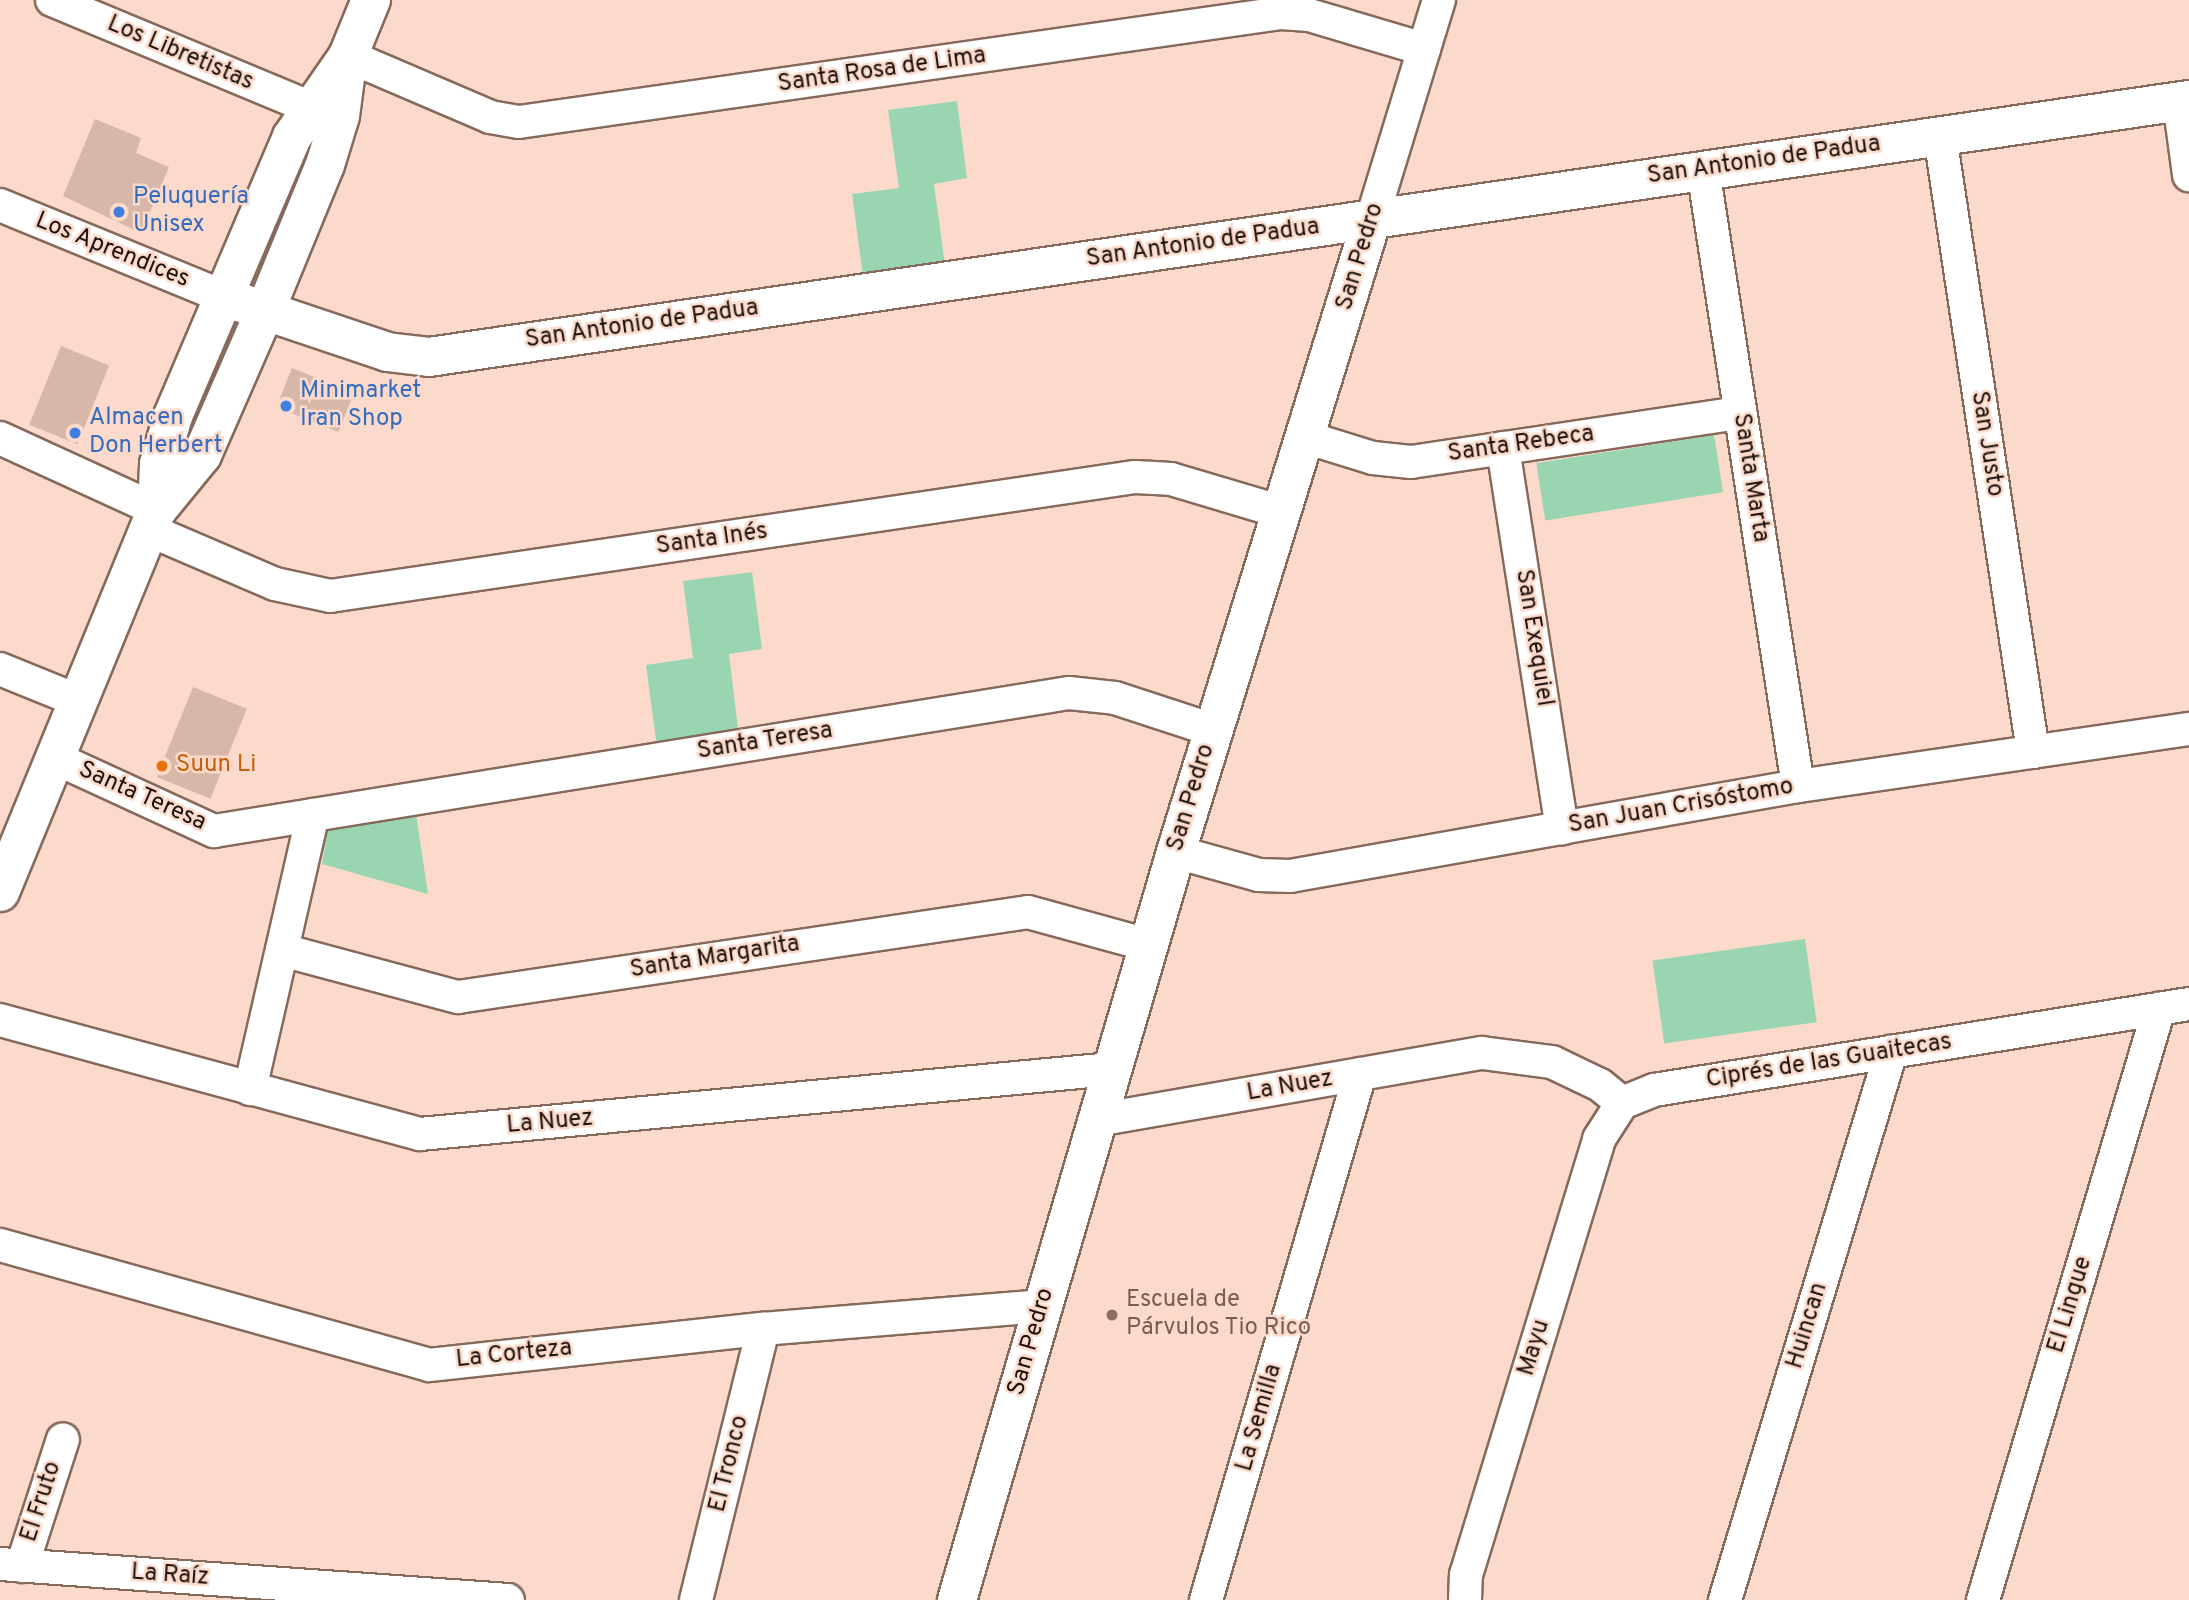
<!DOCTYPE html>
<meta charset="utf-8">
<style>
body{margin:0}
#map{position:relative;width:2189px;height:1600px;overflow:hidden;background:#fbdacb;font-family:Overpass,sans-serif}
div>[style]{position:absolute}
.green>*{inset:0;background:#99d5b1;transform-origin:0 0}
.building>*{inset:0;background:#d7b7a8;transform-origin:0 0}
.roads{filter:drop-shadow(2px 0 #85695b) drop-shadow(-2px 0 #85695b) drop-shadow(0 2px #85695b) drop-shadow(0 -2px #85695b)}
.minor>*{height:32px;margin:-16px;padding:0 16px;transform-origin:16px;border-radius:16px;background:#fff}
.tertiary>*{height:38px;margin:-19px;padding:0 19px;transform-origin:19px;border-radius:19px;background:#fff}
.secondary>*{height:38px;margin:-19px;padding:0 19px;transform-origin:19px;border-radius:19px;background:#fff}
.dots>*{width:19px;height:19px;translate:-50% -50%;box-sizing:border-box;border:4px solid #fbdacb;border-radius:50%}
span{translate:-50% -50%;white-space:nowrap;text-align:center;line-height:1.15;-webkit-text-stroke:5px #fbdacb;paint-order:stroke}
.street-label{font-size:24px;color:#1c110c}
.shop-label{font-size:24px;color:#366cbe}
.left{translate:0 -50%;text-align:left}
.food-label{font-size:24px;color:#c56008}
.education-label{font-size:24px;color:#785e54}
</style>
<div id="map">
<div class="green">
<div style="clip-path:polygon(957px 101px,967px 178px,934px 184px,945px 265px,863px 276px,852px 194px,899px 188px,888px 110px)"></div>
<div style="left:1714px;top:435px;width:58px;height:180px;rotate:81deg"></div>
<div style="clip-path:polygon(752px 572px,762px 649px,729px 654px,739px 737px,657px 747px,646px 665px,693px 658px,683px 581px)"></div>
<div style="clip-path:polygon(416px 814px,428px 894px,322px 864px,329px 822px)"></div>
<div style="left:1805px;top:939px;width:84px;height:154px;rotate:82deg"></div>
</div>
<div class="building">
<div style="clip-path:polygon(95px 119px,141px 138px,136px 153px,169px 167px,141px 233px,63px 196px)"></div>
<div style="left:61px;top:346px;width:52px;height:85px;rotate:22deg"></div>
<div style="left:292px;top:368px;width:67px;height:42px;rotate:22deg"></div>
<div style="left:193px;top:687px;width:58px;height:97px;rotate:22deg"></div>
</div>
<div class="roads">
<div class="minor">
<div style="left:52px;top:0;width:278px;rotate:22.6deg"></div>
<div style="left:348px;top:56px;width:155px;rotate:23.2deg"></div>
<div style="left:490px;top:117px;width:29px;rotate:10deg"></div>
<div style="left:519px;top:122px;width:770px;rotate:-8.14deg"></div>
<div style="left:1281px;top:13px;width:28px;rotate:4deg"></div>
<div style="left:1309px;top:15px;width:120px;rotate:16.5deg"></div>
<div style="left:2179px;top:101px;width:75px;rotate:82.3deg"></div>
<div style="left:1940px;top:136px;width:623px;rotate:81.41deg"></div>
<div style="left:1703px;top:169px;width:624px;rotate:81.25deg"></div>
<div style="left:0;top:205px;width:242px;rotate:22.3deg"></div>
<div style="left:1372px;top:219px;width:229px;rotate:-73deg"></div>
<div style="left:1305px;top:437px;width:71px;rotate:17.2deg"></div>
<div style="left:1373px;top:458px;width:38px;rotate:6deg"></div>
<div style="left:1411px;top:462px;width:333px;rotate:-8.5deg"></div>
<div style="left:0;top:438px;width:173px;rotate:24.6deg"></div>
<div style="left:1503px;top:448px;width:385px;rotate:81.2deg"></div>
<div style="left:149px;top:530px;width:137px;rotate:23.2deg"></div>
<div style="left:275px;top:584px;width:56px;rotate:12.3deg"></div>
<div style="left:330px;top:596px;width:814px;rotate:-8.41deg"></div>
<div style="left:1135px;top:477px;width:36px;rotate:3deg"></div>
<div style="left:1171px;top:479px;width:116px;rotate:16.6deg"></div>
<div style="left:0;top:669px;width:85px;rotate:22.1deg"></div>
<div style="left:55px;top:758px;width:175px;rotate:24.7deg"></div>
<div style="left:214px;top:831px;width:866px;rotate:-9.17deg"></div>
<div style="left:1069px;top:693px;width:46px;rotate:6.2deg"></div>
<div style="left:1115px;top:698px;width:103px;rotate:18.1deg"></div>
<div style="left:1176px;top:852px;width:86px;rotate:15.5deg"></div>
<div style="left:1259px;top:875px;width:31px;rotate:2deg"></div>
<div style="left:1290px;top:876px;width:516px;rotate:-10.05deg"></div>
<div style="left:1798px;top:786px;width:395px;rotate:-8.3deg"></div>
<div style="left:282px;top:950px;width:182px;rotate:15deg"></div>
<div style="left:458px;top:997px;width:576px;rotate:-8.48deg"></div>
<div style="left:1028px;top:912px;width:124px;rotate:15.4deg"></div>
<div style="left:0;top:1020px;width:435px;rotate:15.2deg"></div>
<div style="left:420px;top:1134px;width:695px;rotate:-5.37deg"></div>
<div style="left:250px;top:1089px;width:281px;rotate:-77.1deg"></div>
<div style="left:1097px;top:1120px;width:391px;rotate:-9.9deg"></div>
<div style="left:1482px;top:1053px;width:71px;rotate:7.3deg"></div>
<div style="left:1552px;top:1062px;width:53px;rotate:25.6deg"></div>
<div style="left:1600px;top:1085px;width:28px;rotate:39deg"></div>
<div style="left:0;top:1245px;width:445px;rotate:15.6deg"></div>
<div style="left:429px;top:1365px;width:336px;rotate:-6.2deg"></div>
<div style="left:763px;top:1329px;width:281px;rotate:-4.7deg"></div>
<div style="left:0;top:1564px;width:509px;rotate:4.05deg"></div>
<div style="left:22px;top:1566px;width:133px;rotate:-72.1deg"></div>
<div style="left:696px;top:1600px;width:279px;rotate:-76.1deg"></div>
<div style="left:1206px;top:1600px;width:548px;rotate:-73.68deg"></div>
<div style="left:1465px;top:1600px;width:25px;rotate:-88deg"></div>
<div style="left:1466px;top:1575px;width:456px;rotate:-73deg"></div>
<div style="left:1599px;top:1139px;width:43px;rotate:-57.4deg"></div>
<div style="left:1622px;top:1103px;width:35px;rotate:-22deg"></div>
<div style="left:1654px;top:1090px;width:542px;rotate:-9.13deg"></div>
<div style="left:1725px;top:1600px;width:573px;rotate:-73.15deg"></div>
<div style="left:1983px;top:1600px;width:617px;rotate:-73.42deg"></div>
</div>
<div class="tertiary">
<div style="left:224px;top:297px;width:172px;rotate:18.6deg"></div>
<div style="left:387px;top:352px;width:42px;rotate:6.8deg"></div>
<div style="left:429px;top:357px;width:1779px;rotate:-8.31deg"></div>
<div style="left:957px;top:1600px;width:779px;rotate:-73.68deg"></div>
<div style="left:1176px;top:852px;width:663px;rotate:-72.8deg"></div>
</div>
<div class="secondary">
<div style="left:157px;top:510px;width:46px;rotate:-87.5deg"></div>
<div style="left:159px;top:464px;width:50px;rotate:-73.7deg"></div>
<div style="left:173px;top:416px;width:303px;rotate:-66.9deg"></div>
<div style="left:292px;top:137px;width:98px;rotate:-55.3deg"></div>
<div style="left:0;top:892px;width:413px;rotate:-67.7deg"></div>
<div style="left:157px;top:510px;width:71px;rotate:-50.7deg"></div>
<div style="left:202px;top:455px;width:157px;rotate:-66.4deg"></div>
<div style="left:265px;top:311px;width:158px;rotate:-67.7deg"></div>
<div style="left:325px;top:165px;width:51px;rotate:-73deg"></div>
<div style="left:340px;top:116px;width:61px;rotate:-82.4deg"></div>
<div style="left:348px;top:56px;width:61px;rotate:-67.7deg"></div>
</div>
</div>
<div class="dots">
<div style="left:119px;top:212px;background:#3f7fe0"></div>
<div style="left:286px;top:406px;background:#3f7fe0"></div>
<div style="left:75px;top:433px;background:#3f7fe0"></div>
<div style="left:162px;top:766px;background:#e8710a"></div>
<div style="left:1112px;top:1315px;background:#8d6e63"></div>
</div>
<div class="street-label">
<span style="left:180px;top:54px;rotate:23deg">Los Libretistas</span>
<span style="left:882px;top:71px;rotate:-8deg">Santa Rosa de Lima</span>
<span style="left:1764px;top:161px;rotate:-8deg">San Antonio de Padua</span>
<span style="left:1203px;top:244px;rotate:-8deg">San Antonio de Padua</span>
<span style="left:112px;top:251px;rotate:22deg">Los Aprendices</span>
<span style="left:1361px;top:257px;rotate:-73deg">San Pedro</span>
<span style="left:642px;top:325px;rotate:-8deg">San Antonio de Padua</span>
<span style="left:1986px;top:444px;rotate:81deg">San Justo</span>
<span style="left:1521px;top:445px;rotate:-8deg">Santa Rebeca</span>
<span style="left:1750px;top:478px;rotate:81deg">Santa Marta</span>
<span style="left:712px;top:540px;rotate:-8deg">Santa Inés</span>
<span style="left:1533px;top:638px;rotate:81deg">San Exequiel</span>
<span style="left:765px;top:742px;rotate:-9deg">Santa Teresa</span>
<span style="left:142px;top:797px;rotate:24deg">Santa Teresa</span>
<span style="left:1192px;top:798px;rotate:-73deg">San Pedro</span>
<span style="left:1681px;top:807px;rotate:-10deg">San Juan Crisóstomo</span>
<span style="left:715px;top:958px;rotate:-9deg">Santa Margarita</span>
<span style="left:1829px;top:1062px;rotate:-9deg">Ciprés de las Guaitecas</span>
<span style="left:1290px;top:1087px;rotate:-10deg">La Nuez</span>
<span style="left:550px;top:1123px;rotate:-5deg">La Nuez</span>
<span style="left:2071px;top:1305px;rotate:-73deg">El Lingue</span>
<span style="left:1808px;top:1326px;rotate:-73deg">Huincan</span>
<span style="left:1032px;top:1342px;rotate:-74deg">San Pedro</span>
<span style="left:1535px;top:1348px;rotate:-73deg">Mayu</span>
<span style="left:514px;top:1355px;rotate:-6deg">La Corteza</span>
<span style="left:1260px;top:1418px;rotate:-74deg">La Semilla</span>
<span style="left:730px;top:1464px;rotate:-76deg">El Tronco</span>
<span style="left:42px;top:1502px;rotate:-72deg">El Fruto</span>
<span style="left:170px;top:1576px;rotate:4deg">La Raíz</span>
</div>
<div class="shop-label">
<span class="left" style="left:133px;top:212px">Peluquería<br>Unisex</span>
<span class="left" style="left:300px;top:406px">Minimarket<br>Iran Shop</span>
<span class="left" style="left:89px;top:433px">Almacen<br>Don Herbert</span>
</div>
<div class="food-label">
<span class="left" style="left:176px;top:766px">Suun Li</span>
</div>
<div class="education-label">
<span class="left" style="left:1126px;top:1315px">Escuela de<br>Párvulos Tio Rico</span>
</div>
</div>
